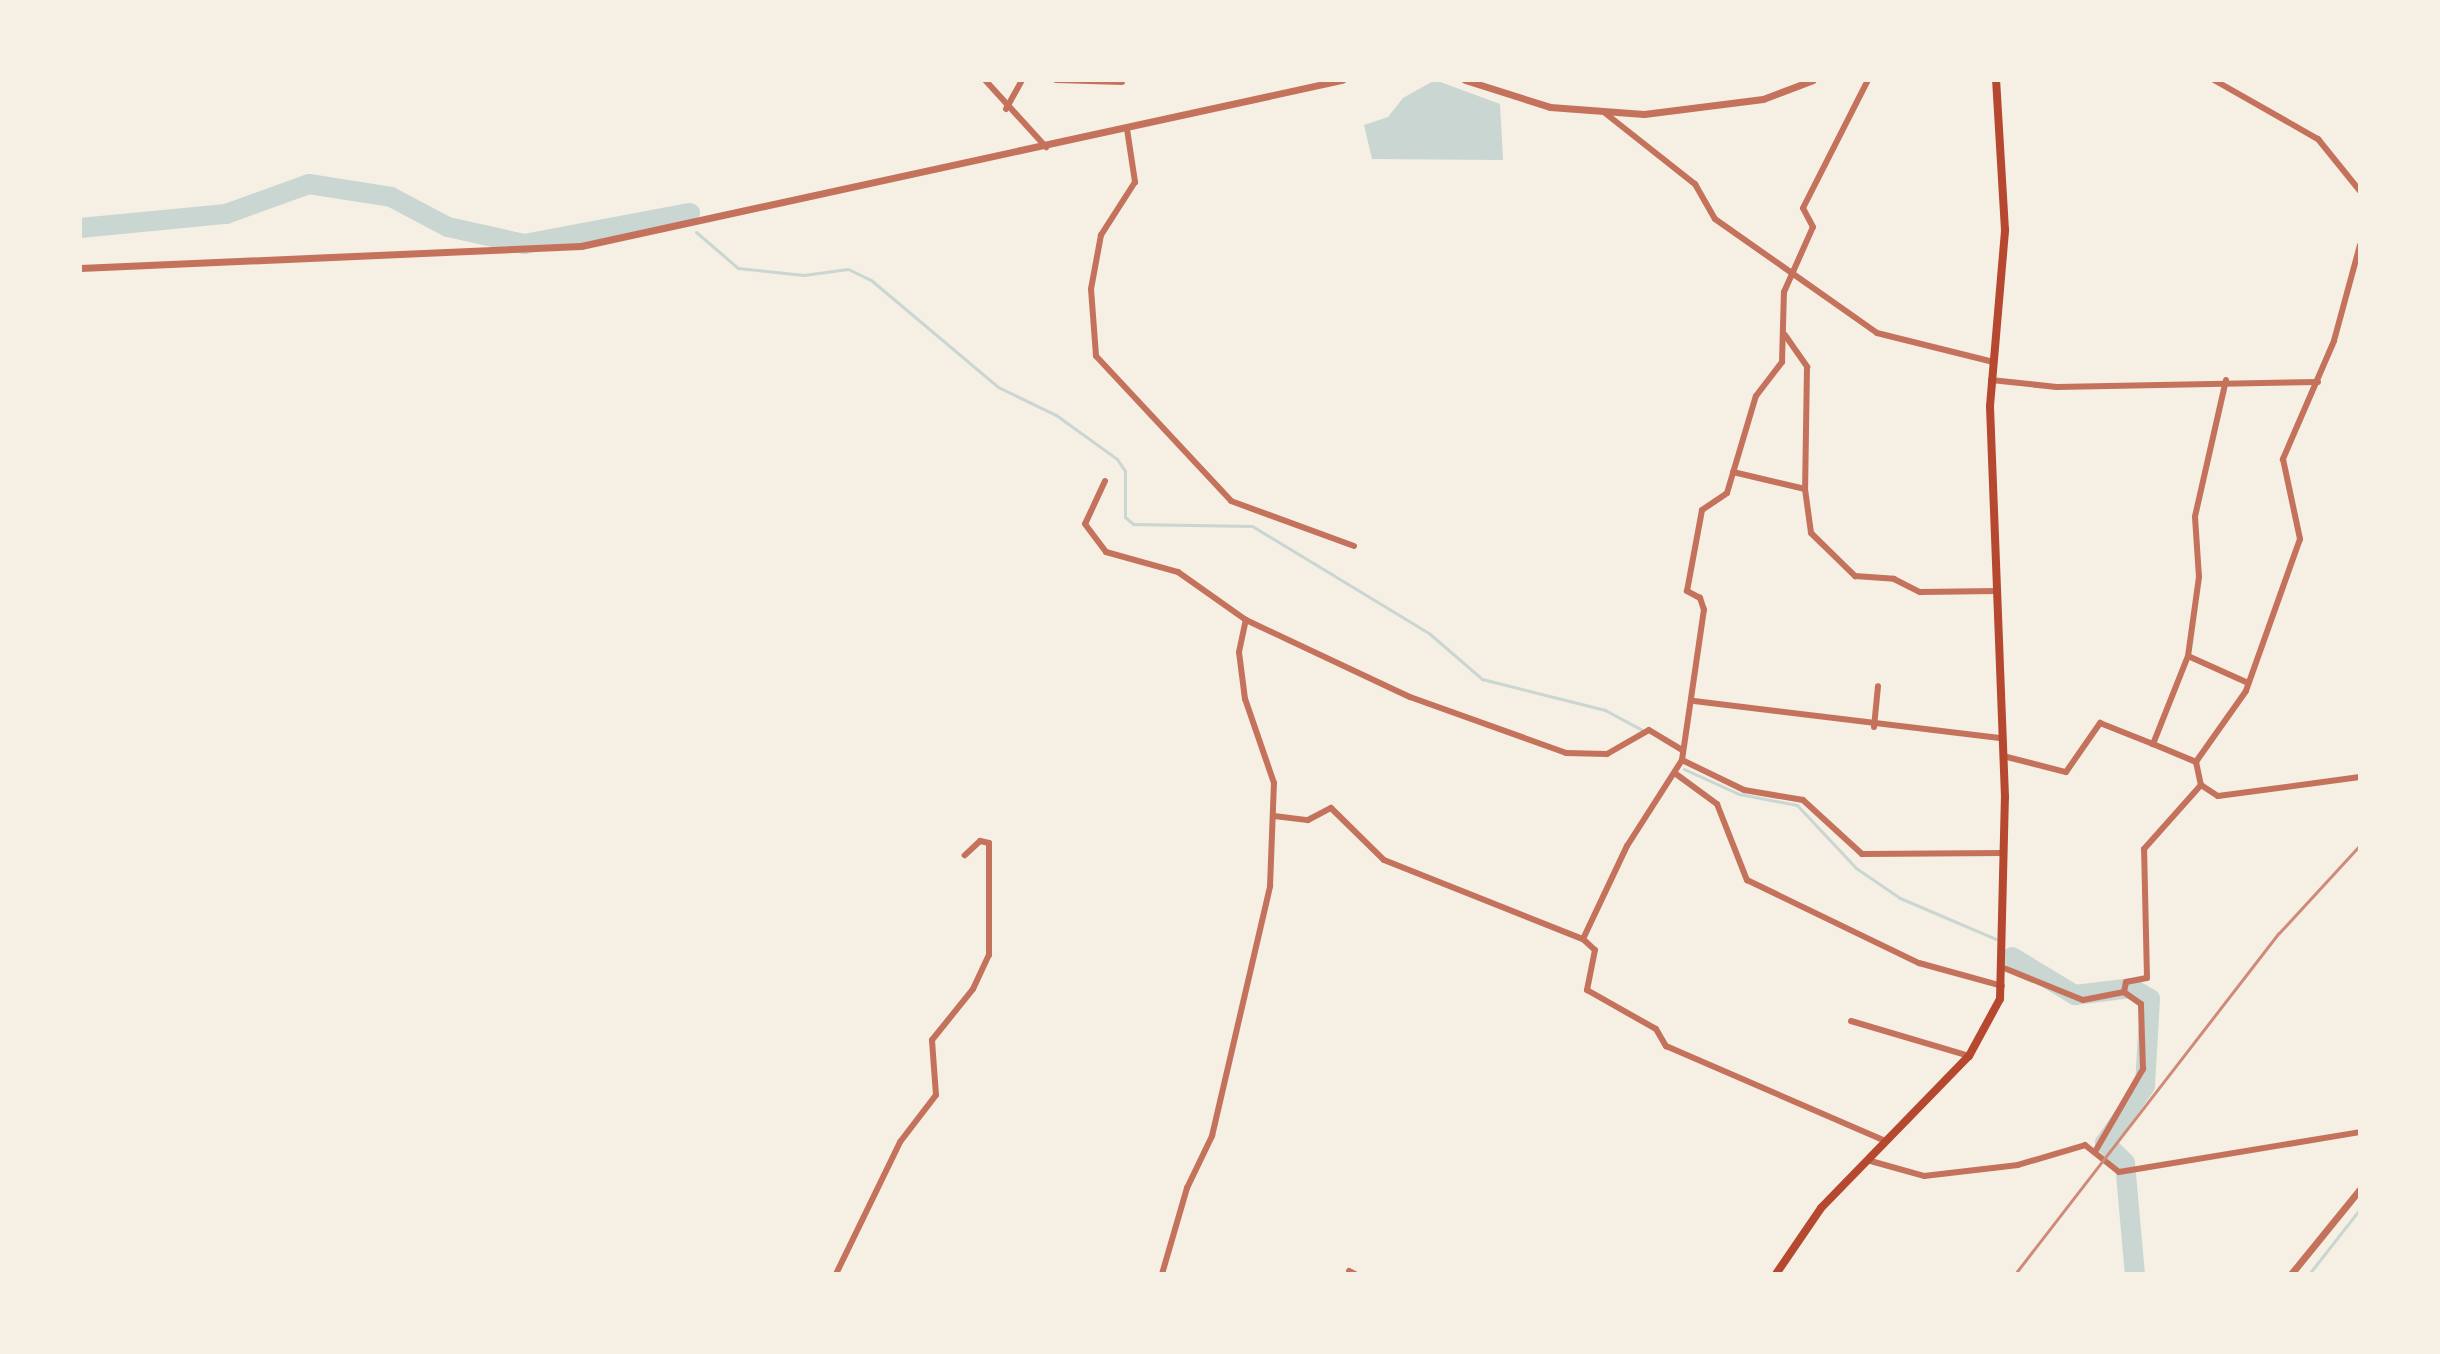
<!DOCTYPE html>
<style>
body{margin:0}
#map{position:relative;width:2440px;height:1354px;overflow:hidden;background:#f6efe4;font-family:"PT Sans Narrow",sans-serif}
div>[style]{position:absolute}
.water>*{inset:0;background:#c9d6d2}
.stream>*{height:3px;margin:-1.5px;padding:0 1.5px;transform-origin:1.5px;border-radius:1.5px;background:#c9d6d2}
.river>*{height:20px;margin:-10px;padding:0 10px;transform-origin:10px;border-radius:10px;background:#c9d6d2}
.minor>*{height:6px;margin:-3px;padding:0 3px;transform-origin:3px;border-radius:3px;background:#c5725c}
.tertiary>*{height:7px;margin:-3.5px;padding:0 3.5px;transform-origin:3.5px;border-radius:3.5px;background:#c5725c}
.secondary>*{height:8px;margin:-4px;padding:0 4px;transform-origin:4px;border-radius:4px;background:#b5482f}
.rail>*{height:3px;margin:-1.5px;padding:0 1.5px;transform-origin:1.5px;border-radius:1.5px;background:#cf8b77}
span{translate:-50% -50%;white-space:nowrap;text-align:center;line-height:1.15;-webkit-text-stroke:8px #f6efe4;paint-order:stroke}
.frame{position:absolute;inset:0;border:82px solid #f6efe4;pointer-events:none}
</style>
<div id="map">
<div class="water">
<div style="clip-path:polygon(1435px 80px,1500px 104px,1503px 160px,1372px 159px,1364px 125px,1388px 117px,1403px 98px)"></div>
</div>
<div class="stream">
<div style="left:696px;top:232px;width:55px;rotate:40.6deg"></div>
<div style="left:738px;top:268px;width:66px;rotate:6.1deg"></div>
<div style="left:804px;top:275px;width:44px;rotate:-7.8deg"></div>
<div style="left:848px;top:269px;width:25px;rotate:26deg"></div>
<div style="left:871px;top:280px;width:166px;rotate:40.1deg"></div>
<div style="left:998px;top:387px;width:64px;rotate:25.8deg"></div>
<div style="left:1056px;top:415px;width:75px;rotate:35.8deg"></div>
<div style="left:1117px;top:459px;width:14px;rotate:56deg"></div>
<div style="left:1125px;top:471px;width:46px;rotate:90deg"></div>
<div style="left:1125px;top:517px;width:11px;rotate:41deg"></div>
<div style="left:1133px;top:524px;width:119px;rotate:1deg"></div>
<div style="left:1252px;top:526px;width:208px;rotate:31.2deg"></div>
<div style="left:1430px;top:634px;width:69px;rotate:40.9deg"></div>
<div style="left:1482px;top:679px;width:127px;rotate:14.1deg"></div>
<div style="left:1605px;top:710px;width:44px;rotate:28.3deg"></div>
<div style="left:1684px;top:769px;width:60px;rotate:24.4deg"></div>
<div style="left:1739px;top:794px;width:59px;rotate:10.7deg"></div>
<div style="left:1797px;top:805px;width:86px;rotate:46.9deg"></div>
<div style="left:1856px;top:868px;width:53px;rotate:34.3deg"></div>
<div style="left:1900px;top:898px;width:104px;rotate:23.1deg"></div>
<div style="left:2309px;top:1274px;width:83px;rotate:-51.9deg"></div>
</div>
<div class="river">
<div style="left:80px;top:228px;width:147px;rotate:-5.5deg"></div>
<div style="left:226px;top:214px;width:88px;rotate:-19.9deg"></div>
<div style="left:309px;top:184px;width:83px;rotate:9deg"></div>
<div style="left:391px;top:197px;width:64px;rotate:27.8deg"></div>
<div style="left:448px;top:227px;width:78px;rotate:12.6deg"></div>
<div style="left:524px;top:244px;width:169px;rotate:-10.6deg"></div>
<div style="left:2012px;top:957px;width:74px;rotate:31.1deg"></div>
<div style="left:2075px;top:995px;width:56px;rotate:-7.1deg"></div>
<div style="left:2131px;top:988px;width:22px;rotate:30deg"></div>
<div style="left:2150px;top:999px;width:87px;rotate:93.3deg"></div>
<div style="left:2145px;top:1086px;width:70px;rotate:125.1deg"></div>
<div style="left:2105px;top:1143px;width:28px;rotate:45deg"></div>
<div style="left:2125px;top:1163px;width:111px;rotate:84.9deg"></div>
</div>
<div class="minor">
<div style="left:985px;top:80px;width:91px;rotate:47.7deg"></div>
<div style="left:1056px;top:80px;width:66px;rotate:1.7deg"></div>
<div style="left:2214px;top:80px;width:120px;rotate:29.6deg"></div>
<div style="left:2318px;top:139px;width:67px;rotate:51.1deg"></div>
<div style="left:1006px;top:109px;width:33px;rotate:-61deg"></div>
<div style="left:1605px;top:113px;width:115px;rotate:38.3deg"></div>
<div style="left:1695px;top:184px;width:40px;rotate:60.3deg"></div>
<div style="left:1715px;top:219px;width:198px;rotate:35.1deg"></div>
<div style="left:1877px;top:333px;width:120px;rotate:14deg"></div>
<div style="left:1127px;top:129px;width:54px;rotate:81.4deg"></div>
<div style="left:1135px;top:182px;width:63px;rotate:122.7deg"></div>
<div style="left:1101px;top:235px;width:55px;rotate:100.5deg"></div>
<div style="left:1091px;top:289px;width:67px;rotate:85.7deg"></div>
<div style="left:1096px;top:356px;width:198px;rotate:47deg"></div>
<div style="left:1231px;top:501px;width:131px;rotate:20.1deg"></div>
<div style="left:2360px;top:245px;width:99px;rotate:105.2deg"></div>
<div style="left:2334px;top:341px;width:129px;rotate:113.4deg"></div>
<div style="left:2283px;top:459px;width:82px;rotate:78deg"></div>
<div style="left:2300px;top:539px;width:161px;rotate:109.6deg"></div>
<div style="left:2246px;top:691px;width:87px;rotate:125.2deg"></div>
<div style="left:2196px;top:762px;width:24px;rotate:78deg"></div>
<div style="left:2201px;top:785px;width:20px;rotate:33deg"></div>
<div style="left:2218px;top:796px;width:143px;rotate:-7.6deg"></div>
<div style="left:1785px;top:335px;width:39px;rotate:55deg"></div>
<div style="left:1807px;top:367px;width:122px;rotate:90.9deg"></div>
<div style="left:1991px;top:380px;width:66px;rotate:6.1deg"></div>
<div style="left:2057px;top:387px;width:261px;rotate:-1.1deg"></div>
<div style="left:2226px;top:380px;width:140px;rotate:102.8deg"></div>
<div style="left:2195px;top:517px;width:60px;rotate:86.2deg"></div>
<div style="left:2199px;top:577px;width:80px;rotate:97.9deg"></div>
<div style="left:2188px;top:656px;width:66px;rotate:24.2deg"></div>
<div style="left:1733px;top:472px;width:74px;rotate:13.3deg"></div>
<div style="left:1805px;top:489px;width:44px;rotate:82.2deg"></div>
<div style="left:1811px;top:533px;width:62px;rotate:44.3deg"></div>
<div style="left:1855px;top:576px;width:39px;rotate:4deg"></div>
<div style="left:1894px;top:579px;width:29px;rotate:27deg"></div>
<div style="left:1920px;top:592px;width:77px;rotate:-0.7deg"></div>
<div style="left:1105px;top:481px;width:47px;rotate:114.9deg"></div>
<div style="left:1085px;top:524px;width:35px;rotate:53deg"></div>
<div style="left:1106px;top:552px;width:75px;rotate:15.5deg"></div>
<div style="left:1178px;top:572px;width:83px;rotate:35.2deg"></div>
<div style="left:1246px;top:620px;width:181px;rotate:25.2deg"></div>
<div style="left:1410px;top:697px;width:166px;rotate:19.7deg"></div>
<div style="left:1566px;top:753px;width:41px;rotate:1.4deg"></div>
<div style="left:1607px;top:754px;width:48px;rotate:-29.7deg"></div>
<div style="left:1649px;top:730px;width:39px;rotate:31deg"></div>
<div style="left:2188px;top:656px;width:95px;rotate:111.7deg"></div>
<div style="left:2153px;top:744px;width:47px;rotate:22.7deg"></div>
<div style="left:1694px;top:701px;width:310px;rotate:6.9deg"></div>
<div style="left:1874px;top:727px;width:41px;rotate:-84.4deg"></div>
<div style="left:2003px;top:756px;width:65px;rotate:14.3deg"></div>
<div style="left:2066px;top:772px;width:60px;rotate:-55.2deg"></div>
<div style="left:2100px;top:723px;width:57px;rotate:21.6deg"></div>
<div style="left:1682px;top:760px;width:69px;rotate:25.8deg"></div>
<div style="left:1744px;top:790px;width:60px;rotate:9.6deg"></div>
<div style="left:1803px;top:800px;width:80px;rotate:42.5deg"></div>
<div style="left:1862px;top:854px;width:142px;rotate:-0.4deg"></div>
<div style="left:1676px;top:774px;width:51px;rotate:36.2deg"></div>
<div style="left:1717px;top:804px;width:82px;rotate:68.5deg"></div>
<div style="left:1747px;top:880px;width:191px;rotate:25.8deg"></div>
<div style="left:1919px;top:963px;width:86px;rotate:15.5deg"></div>
<div style="left:1274px;top:816px;width:34px;rotate:7deg"></div>
<div style="left:1308px;top:820px;width:26px;rotate:-28deg"></div>
<div style="left:1331px;top:808px;width:74px;rotate:44.5deg"></div>
<div style="left:1384px;top:860px;width:214px;rotate:21.7deg"></div>
<div style="left:1583px;top:939px;width:16px;rotate:43deg"></div>
<div style="left:1595px;top:950px;width:41px;rotate:101.3deg"></div>
<div style="left:1587px;top:990px;width:79px;rotate:29.5deg"></div>
<div style="left:1656px;top:1029px;width:20px;rotate:60deg"></div>
<div style="left:1666px;top:1046px;width:236px;rotate:23.4deg"></div>
<div style="left:1583px;top:939px;width:103px;rotate:-64.7deg"></div>
<div style="left:1627px;top:846px;width:102px;rotate:-57.4deg"></div>
<div style="left:1682px;top:760px;width:152px;rotate:-81.7deg"></div>
<div style="left:1704px;top:610px;width:13px;rotate:-108deg"></div>
<div style="left:1700px;top:598px;width:15px;rotate:-152deg"></div>
<div style="left:1687px;top:591px;width:82px;rotate:-79.5deg"></div>
<div style="left:1702px;top:510px;width:30px;rotate:-34deg"></div>
<div style="left:1727px;top:493px;width:101px;rotate:-73.4deg"></div>
<div style="left:1756px;top:396px;width:43px;rotate:-52.6deg"></div>
<div style="left:1782px;top:362px;width:70px;rotate:-88.4deg"></div>
<div style="left:1784px;top:292px;width:71px;rotate:-66deg"></div>
<div style="left:1813px;top:227px;width:21px;rotate:-118deg"></div>
<div style="left:1803px;top:208px;width:144px;rotate:-63.1deg"></div>
<div style="left:2004px;top:968px;width:85px;rotate:22.1deg"></div>
<div style="left:2083px;top:1000px;width:42px;rotate:-11deg"></div>
<div style="left:1851px;top:1021px;width:123px;rotate:16.5deg"></div>
<div style="left:2096px;top:1150px;width:94px;rotate:-59.9deg"></div>
<div style="left:2143px;top:1069px;width:65px;rotate:-91.8deg"></div>
<div style="left:2141px;top:1004px;width:21px;rotate:-145deg"></div>
<div style="left:2124px;top:992px;width:10px;rotate:-79deg"></div>
<div style="left:2126px;top:982px;width:21px;rotate:-11deg"></div>
<div style="left:2147px;top:978px;width:129px;rotate:-91.3deg"></div>
<div style="left:2144px;top:849px;width:86px;rotate:-48.3deg"></div>
<div style="left:1867px;top:1160px;width:59px;rotate:15.7deg"></div>
<div style="left:1924px;top:1176px;width:95px;rotate:-6.7deg"></div>
<div style="left:2018px;top:1165px;width:70px;rotate:-16.6deg"></div>
<div style="left:2085px;top:1145px;width:43px;rotate:38.5deg"></div>
<div style="left:2119px;top:1172px;width:244px;rotate:-9.4deg"></div>
<div style="left:1349px;top:1271px;width:7px;rotate:27deg"></div>
<div style="left:836px;top:1274px;width:147px;rotate:-64.1deg"></div>
<div style="left:900px;top:1142px;width:59px;rotate:-52.5deg"></div>
<div style="left:936px;top:1095px;width:55px;rotate:-94.2deg"></div>
<div style="left:932px;top:1040px;width:65px;rotate:-51.2deg"></div>
<div style="left:973px;top:989px;width:38px;rotate:-65deg"></div>
<div style="left:989px;top:955px;width:112px;rotate:-90deg"></div>
<div style="left:989px;top:843px;width:9px;rotate:-167deg"></div>
<div style="left:980px;top:841px;width:21px;rotate:137deg"></div>
<div style="left:1162px;top:1274px;width:90px;rotate:-73.8deg"></div>
<div style="left:1187px;top:1188px;width:58px;rotate:-64.3deg"></div>
<div style="left:1212px;top:1136px;width:257px;rotate:-76.9deg"></div>
<div style="left:1270px;top:886px;width:103px;rotate:-87.8deg"></div>
<div style="left:1274px;top:783px;width:89px;rotate:-109deg"></div>
<div style="left:1245px;top:699px;width:47px;rotate:-97.3deg"></div>
<div style="left:1239px;top:652px;width:33px;rotate:-78deg"></div>
</div>
<div class="tertiary">
<div style="left:1465px;top:80px;width:89px;rotate:17.6deg"></div>
<div style="left:1550px;top:107px;width:94px;rotate:4.3deg"></div>
<div style="left:1644px;top:114px;width:120px;rotate:-7.2deg"></div>
<div style="left:1763px;top:99px;width:53px;rotate:-20.8deg"></div>
<div style="left:80px;top:268px;width:501px;rotate:-2.51deg"></div>
<div style="left:581px;top:246px;width:779px;rotate:-12.31deg"></div>
<div style="left:2291px;top:1274px;width:109px;rotate:-50.9deg"></div>
</div>
<div class="secondary">
<div style="left:1776px;top:1274px;width:80px;rotate:-55.7deg"></div>
<div style="left:1821px;top:1208px;width:212px;rotate:-45.8deg"></div>
<div style="left:1969px;top:1056px;width:65px;rotate:-61.5deg"></div>
<div style="left:2000px;top:999px;width:202px;rotate:-88.6deg"></div>
<div style="left:2005px;top:797px;width:391px;rotate:-92.2deg"></div>
<div style="left:1990px;top:406px;width:177px;rotate:-85.1deg"></div>
<div style="left:2005px;top:230px;width:150px;rotate:-93.4deg"></div>
</div>
<div class="rail">
<div style="left:2015px;top:1274px;width:431px;rotate:-52.3deg"></div>
<div style="left:2279px;top:933px;width:120px;rotate:-47.4deg"></div>
</div>
<div class="frame"></div>
</div>
